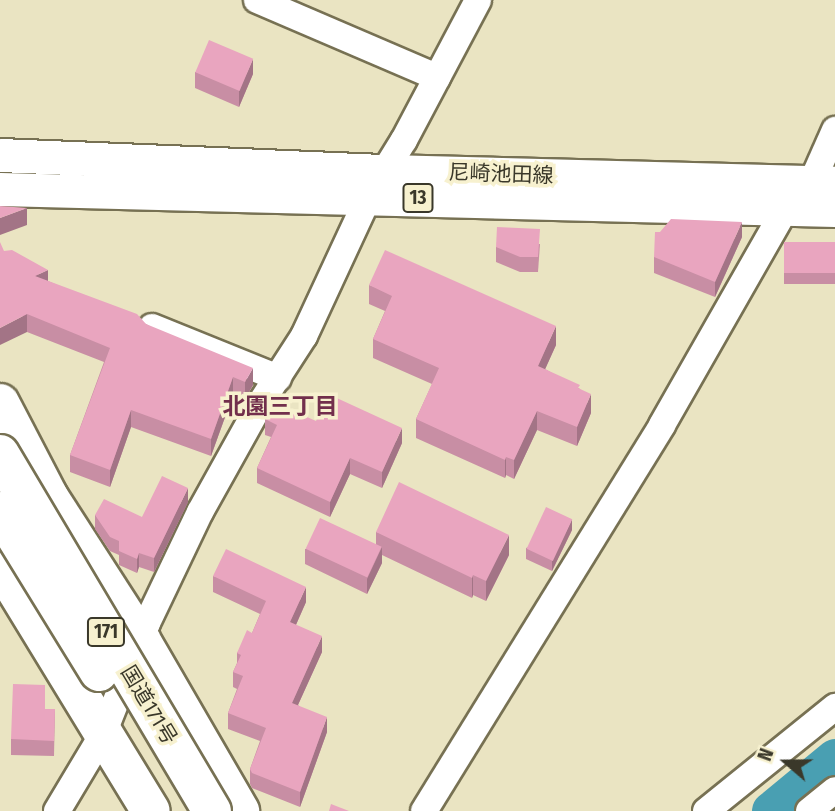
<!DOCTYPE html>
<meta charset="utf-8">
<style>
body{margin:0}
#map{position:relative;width:835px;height:811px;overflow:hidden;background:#eae4c2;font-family:"Fira Sans Condensed","Noto Sans JP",sans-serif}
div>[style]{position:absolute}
.river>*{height:38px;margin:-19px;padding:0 19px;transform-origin:19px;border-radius:19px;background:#499fb2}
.roads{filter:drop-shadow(2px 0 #777153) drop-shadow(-2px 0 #777153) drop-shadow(0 2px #777153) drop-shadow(0 -2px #777153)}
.minor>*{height:26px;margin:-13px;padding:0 13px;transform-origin:13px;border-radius:13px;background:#fff}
.major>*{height:33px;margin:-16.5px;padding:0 16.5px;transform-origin:16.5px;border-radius:16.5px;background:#fff}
.highway>*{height:38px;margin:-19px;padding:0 19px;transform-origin:19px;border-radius:19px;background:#fff}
.bridges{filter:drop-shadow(2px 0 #777153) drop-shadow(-2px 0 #777153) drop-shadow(0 2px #777153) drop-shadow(0 -2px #777153)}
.highway-bridge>*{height:38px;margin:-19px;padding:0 19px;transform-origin:19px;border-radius:19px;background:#fff}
.wall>*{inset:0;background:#c88ea4;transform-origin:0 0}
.shaded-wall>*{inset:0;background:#a37486}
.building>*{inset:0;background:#e9a5bf;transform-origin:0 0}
span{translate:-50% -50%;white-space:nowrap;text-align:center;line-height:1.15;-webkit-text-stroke:7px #f7f1cf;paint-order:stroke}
.shield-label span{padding:2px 5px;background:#f7f1cf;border:2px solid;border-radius:5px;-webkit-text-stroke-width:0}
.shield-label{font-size:19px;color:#3a382a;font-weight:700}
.street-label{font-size:21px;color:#3a382a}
.neighbourhood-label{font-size:23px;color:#722f4c;font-weight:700}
.north{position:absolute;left:751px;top:727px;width:70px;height:70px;-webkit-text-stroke:5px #f7f1cf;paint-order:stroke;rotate:290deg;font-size:19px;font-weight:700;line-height:28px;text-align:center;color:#3a382a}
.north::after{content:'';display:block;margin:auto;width:24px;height:32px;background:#3a382a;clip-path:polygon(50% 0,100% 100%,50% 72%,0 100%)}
</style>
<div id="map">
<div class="river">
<div style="left:771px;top:811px;width:83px;rotate:-39.6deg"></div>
</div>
<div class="roads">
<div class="minor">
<div style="left:257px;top:0;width:196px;rotate:23.2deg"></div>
<div style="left:152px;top:327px;width:136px;rotate:22deg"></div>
<div style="left:57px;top:811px;width:90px;rotate:-59.1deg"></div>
<div style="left:103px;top:734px;width:119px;rotate:-68.4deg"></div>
<div style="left:147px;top:623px;width:123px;rotate:-64.5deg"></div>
<div style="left:200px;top:512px;width:124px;rotate:-60.9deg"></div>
<div style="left:260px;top:404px;width:81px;rotate:-57.1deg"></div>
<div style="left:304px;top:336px;width:152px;rotate:-65.1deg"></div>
<div style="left:368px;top:198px;width:68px;rotate:-58.2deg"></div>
<div style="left:404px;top:140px;width:158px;rotate:-62.1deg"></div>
<div style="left:424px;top:811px;width:453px;rotate:-58.3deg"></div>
<div style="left:662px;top:425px;width:249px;rotate:-60.3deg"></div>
<div style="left:785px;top:209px;width:38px;rotate:-45deg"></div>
<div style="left:812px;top:182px;width:57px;rotate:-66.1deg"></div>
<div style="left:706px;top:811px;width:166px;rotate:-38.9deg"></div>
<div style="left:809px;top:811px;width:33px;rotate:-39deg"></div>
</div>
<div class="major">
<div style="left:0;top:155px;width:386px;rotate:2.4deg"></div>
<div style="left:386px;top:171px;width:449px;rotate:1.5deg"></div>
<div style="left:0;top:189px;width:835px;rotate:1.44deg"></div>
</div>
<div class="highway">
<div style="left:0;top:403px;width:106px;rotate:62.5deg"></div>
<div style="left:49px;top:497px;width:170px;rotate:57.2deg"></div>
<div style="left:141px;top:640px;width:198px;rotate:59.9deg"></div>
<div style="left:0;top:564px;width:289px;rotate:58.6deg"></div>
</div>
</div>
<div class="bridges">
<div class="highway-bridge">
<div style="left:0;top:454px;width:415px;rotate:59.3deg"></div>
<div style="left:0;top:511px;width:189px;rotate:58.4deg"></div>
</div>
</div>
<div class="wall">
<div style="clip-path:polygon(195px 72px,253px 74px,239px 107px,195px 88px)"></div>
<div style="clip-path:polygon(742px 237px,715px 297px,654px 273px,654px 257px)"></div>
<div style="left:784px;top:242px;width:51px;height:42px"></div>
<div style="clip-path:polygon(540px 244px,538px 272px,520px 272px,496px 262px,496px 247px)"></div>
<div style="clip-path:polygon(4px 251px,48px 281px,146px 324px,253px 385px,245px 399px,233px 395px,211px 456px,131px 427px,110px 487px,70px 472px,70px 455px,104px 362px,27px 332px)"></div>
<div style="clip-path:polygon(369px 285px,556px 345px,545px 369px,580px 389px,591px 413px,577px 446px,537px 430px,514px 479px,506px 475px,505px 478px,416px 438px,416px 419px,432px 384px,373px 358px,373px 339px,385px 311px,369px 304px)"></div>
<div style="clip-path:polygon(265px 419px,316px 421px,402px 443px,382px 488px,350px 474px,330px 517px,257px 483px,257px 468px,271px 437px,265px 435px)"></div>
<div style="clip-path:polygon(188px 502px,154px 572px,139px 567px,137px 573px,119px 565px,119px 555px,110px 551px,95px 529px,95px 515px,142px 517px)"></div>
<div style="clip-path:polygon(572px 530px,552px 571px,526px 559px,526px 548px)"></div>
<div style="clip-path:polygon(376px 532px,509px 555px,486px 601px,473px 595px,472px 598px,382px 555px,382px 563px,367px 594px,305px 564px,305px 549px,376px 544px)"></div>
<div style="clip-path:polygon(213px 576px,306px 602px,296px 625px,322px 652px,298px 705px,327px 732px,300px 807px,252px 788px,250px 784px,250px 769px,260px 741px,228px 729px,228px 713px,237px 689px,233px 687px,233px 672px,237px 663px,237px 653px,252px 633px,260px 614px,213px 592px)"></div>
<div style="clip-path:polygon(45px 709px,55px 709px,54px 756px,11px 755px,11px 739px)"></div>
</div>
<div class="shaded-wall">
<div style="clip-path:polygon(253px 59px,253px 74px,239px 107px,239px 91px)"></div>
<div style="clip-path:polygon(27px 208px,27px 225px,0 235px,0 218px)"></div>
<div style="clip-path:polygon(742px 222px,742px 237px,715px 297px,715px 282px)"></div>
<div style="clip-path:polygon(48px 270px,48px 287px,35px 276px)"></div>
<div style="clip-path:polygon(27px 314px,27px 332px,0 345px,0 328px)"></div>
<div style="clip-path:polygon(556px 326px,556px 345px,538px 385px,538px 366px)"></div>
<div style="clip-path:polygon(253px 368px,253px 385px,245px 399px,245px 382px)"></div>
<div style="clip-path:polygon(233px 377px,233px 395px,211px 456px,211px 439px)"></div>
<div style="clip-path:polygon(591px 394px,591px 413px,577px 446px,577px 427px)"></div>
<div style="clip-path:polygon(131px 410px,131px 427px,110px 487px,110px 470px)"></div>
<div style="clip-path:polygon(537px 411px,537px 430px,514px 479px,514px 460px)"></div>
<div style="clip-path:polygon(402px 428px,402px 443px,382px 488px,382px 472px)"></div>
<div style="clip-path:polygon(506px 457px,506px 475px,505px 478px,505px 460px)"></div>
<div style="clip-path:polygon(350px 458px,350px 474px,330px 517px,330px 502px)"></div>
<div style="clip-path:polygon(188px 488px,188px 502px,154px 572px,154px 558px)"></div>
<div style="clip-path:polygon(572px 519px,572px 530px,552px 571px,552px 561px)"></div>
<div style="clip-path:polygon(509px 535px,509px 555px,486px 601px,486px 581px)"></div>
<div style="clip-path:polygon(382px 547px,382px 563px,367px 594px,367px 579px)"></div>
<div style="clip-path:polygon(139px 553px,139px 567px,137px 573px,137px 559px)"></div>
<div style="clip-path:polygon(473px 575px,473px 595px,472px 598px,472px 578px)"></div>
<div style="clip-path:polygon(306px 587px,306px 602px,290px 638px,290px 622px)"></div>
<div style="clip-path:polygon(322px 636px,322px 652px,292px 718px,292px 703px)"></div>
<div style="clip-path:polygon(327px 717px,327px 732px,300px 807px,300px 792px)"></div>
</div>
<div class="building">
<div style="left:209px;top:40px;width:48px;height:35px;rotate:23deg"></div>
<div style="clip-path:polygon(0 206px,27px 208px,0 218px)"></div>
<div style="clip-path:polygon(671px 219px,742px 222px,715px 282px,654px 257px,655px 232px,660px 232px)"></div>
<div style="clip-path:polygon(497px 227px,540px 229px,538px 257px,520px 257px,496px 247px)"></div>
<div style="clip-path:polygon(0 242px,4px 251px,12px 250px,48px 270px,35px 276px,137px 314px,146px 324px,253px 368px,245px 382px,233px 377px,211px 439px,131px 410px,110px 470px,70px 455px,110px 348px,27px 314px,0 328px)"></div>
<div style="left:784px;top:242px;width:51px;height:31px"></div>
<div style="clip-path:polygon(385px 250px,556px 326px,538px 366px,580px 385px,578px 388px,591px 394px,577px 427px,537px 411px,514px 460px,506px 457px,505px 460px,416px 419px,439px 368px,373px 339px,392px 296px,369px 285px)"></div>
<div style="clip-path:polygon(328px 394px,402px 428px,382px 472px,350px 458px,330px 502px,257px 468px,277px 425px,265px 419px,273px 402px,316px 421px)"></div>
<div style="clip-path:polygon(162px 476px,188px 488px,154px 558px,139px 553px,137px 559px,119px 551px,119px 541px,110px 537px,95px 515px,104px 499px,142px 517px)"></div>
<div style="clip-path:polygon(399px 482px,509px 535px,486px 581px,473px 575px,472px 578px,376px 532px)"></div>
<div style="left:546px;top:507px;width:29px;height:46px;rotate:25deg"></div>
<div style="left:320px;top:518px;width:68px;height:34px;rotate:25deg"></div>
<div style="clip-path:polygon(226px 549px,306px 587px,290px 622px,322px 636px,292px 703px,327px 717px,300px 792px,252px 773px,250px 769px,266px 728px,228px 713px,243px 676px,233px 672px,241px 655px,237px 653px,247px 630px,252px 633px,266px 601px,213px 576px)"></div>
<div style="clip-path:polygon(13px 684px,45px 685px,45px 709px,55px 709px,54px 741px,11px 739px)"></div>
<div style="clip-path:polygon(331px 804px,349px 811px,329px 811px)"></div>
</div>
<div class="shield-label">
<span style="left:418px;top:198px">13</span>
<span style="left:106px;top:632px">171</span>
</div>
<div class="street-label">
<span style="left:501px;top:174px;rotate:2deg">尼崎池田線</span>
<span style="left:149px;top:705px;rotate:59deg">国道171号</span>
</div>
<div class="neighbourhood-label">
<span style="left:280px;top:406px">北園三丁目</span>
</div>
<div class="north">N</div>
</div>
